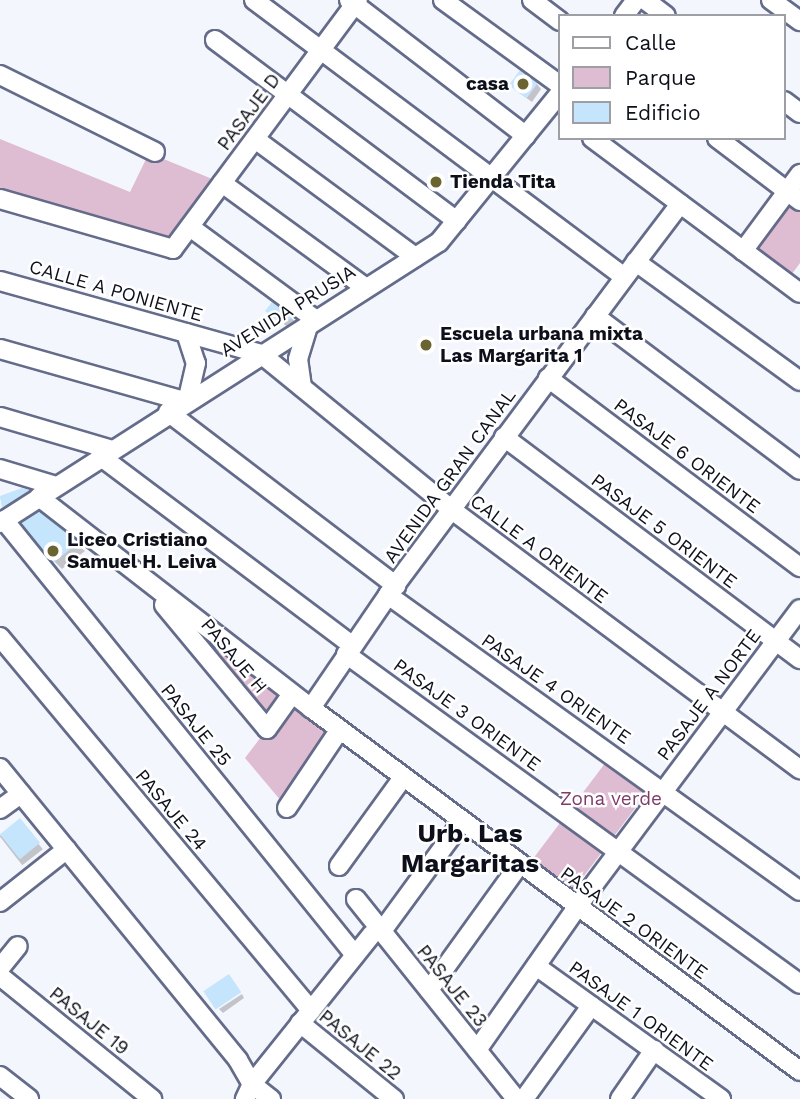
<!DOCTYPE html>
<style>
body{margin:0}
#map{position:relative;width:800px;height:1099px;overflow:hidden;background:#f4f6fd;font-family:"Work Sans",sans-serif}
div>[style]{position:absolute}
.green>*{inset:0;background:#debcd1;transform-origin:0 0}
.shadow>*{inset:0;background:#0003;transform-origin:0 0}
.building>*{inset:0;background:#c4e5fc;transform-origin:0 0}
.roads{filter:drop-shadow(2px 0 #646c8a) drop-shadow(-2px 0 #646c8a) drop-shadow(0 2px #646c8a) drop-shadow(0 -2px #646c8a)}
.street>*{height:18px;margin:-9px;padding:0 9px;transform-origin:9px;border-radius:9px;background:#fff}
.dots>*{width:19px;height:19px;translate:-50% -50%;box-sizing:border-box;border:4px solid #fff;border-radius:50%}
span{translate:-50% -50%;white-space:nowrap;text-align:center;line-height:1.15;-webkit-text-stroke:5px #fff;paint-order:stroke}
.poi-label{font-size:19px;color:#0d101b;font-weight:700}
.right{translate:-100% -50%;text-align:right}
.left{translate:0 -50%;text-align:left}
.street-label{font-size:19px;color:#0d101b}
.park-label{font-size:19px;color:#7d3c69}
.district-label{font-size:26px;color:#0d101b;font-weight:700}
.legend{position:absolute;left:558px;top:14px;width:228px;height:126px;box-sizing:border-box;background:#fff;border:2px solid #9e9fa4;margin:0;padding:9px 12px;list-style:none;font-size:21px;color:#0d101b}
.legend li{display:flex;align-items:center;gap:14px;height:35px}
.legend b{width:35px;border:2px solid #9e9fa4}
</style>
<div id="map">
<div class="green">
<div style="clip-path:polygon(0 139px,130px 192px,149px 153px,222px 183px,173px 249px,0 199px)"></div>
<div style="clip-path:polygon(800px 174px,800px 263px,786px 282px,743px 251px)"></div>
<div style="clip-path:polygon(142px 578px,338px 732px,287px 808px,245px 758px,267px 729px)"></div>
<div style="left:612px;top:754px;width:51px;height:145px;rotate:37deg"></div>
</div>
<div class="shadow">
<div style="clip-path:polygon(537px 84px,541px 89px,532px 102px,515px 90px)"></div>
<div style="clip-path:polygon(272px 316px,291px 318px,296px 322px,288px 327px)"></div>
<div style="clip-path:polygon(22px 490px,36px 498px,11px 515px,0 498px)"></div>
<div style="clip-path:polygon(39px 514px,85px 551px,62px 569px,54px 561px)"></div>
<div style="left:20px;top:820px;width:37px;height:26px;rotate:52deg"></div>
<div style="clip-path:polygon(242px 994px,244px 998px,223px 1013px,219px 1009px)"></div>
</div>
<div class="building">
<div style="left:520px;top:70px;width:22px;height:19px;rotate:36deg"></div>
<div style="clip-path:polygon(272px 302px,293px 317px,282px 324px,265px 311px)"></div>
<div style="clip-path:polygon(22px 488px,30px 490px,2px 508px,0 496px)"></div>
<div style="clip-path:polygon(39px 511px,79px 542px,53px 563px,21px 523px)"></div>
<div style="left:20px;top:818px;width:32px;height:26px;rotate:51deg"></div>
<div style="left:229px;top:974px;width:22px;height:31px;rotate:56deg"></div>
</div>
<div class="roads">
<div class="street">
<div style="left:254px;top:0;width:462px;rotate:36.8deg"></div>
<div style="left:349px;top:0;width:223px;rotate:37.5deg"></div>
<div style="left:443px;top:0;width:145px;rotate:36deg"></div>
<div style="left:532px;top:0;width:35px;rotate:37deg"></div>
<div style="left:645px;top:0;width:26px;rotate:37deg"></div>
<div style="left:771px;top:0;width:36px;rotate:36deg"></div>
<div style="left:624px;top:16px;width:20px;rotate:-53deg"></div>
<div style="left:215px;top:40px;width:302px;rotate:36.8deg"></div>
<div style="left:0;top:75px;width:173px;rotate:26.4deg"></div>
<div style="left:784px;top:101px;width:20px;rotate:37deg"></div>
<div style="left:592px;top:138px;width:259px;rotate:36.7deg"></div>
<div style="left:717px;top:138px;width:104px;rotate:37.2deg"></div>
<div style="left:255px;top:139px;width:199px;rotate:36.4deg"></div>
<div style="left:222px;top:183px;width:178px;rotate:36.1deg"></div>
<div style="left:0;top:199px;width:180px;rotate:16.1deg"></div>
<div style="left:173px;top:249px;width:310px;rotate:-53.4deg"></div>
<div style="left:190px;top:227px;width:155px;rotate:36.4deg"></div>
<div style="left:743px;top:251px;width:96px;rotate:-53.5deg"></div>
<div style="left:636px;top:262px;width:73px;rotate:-52.8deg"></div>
<div style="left:0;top:281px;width:271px;rotate:15.6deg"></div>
<div style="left:261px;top:354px;width:247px;rotate:39.2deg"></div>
<div style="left:452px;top:510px;width:434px;rotate:36.7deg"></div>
<div style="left:595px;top:316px;width:256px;rotate:36.9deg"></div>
<div style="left:186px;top:333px;width:32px;rotate:72deg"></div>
<div style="left:196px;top:363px;width:37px;rotate:103deg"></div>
<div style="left:0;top:349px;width:191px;rotate:15.8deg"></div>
<div style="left:548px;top:378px;width:315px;rotate:36.9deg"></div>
<div style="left:800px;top:381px;width:203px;rotate:-144deg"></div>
<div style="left:636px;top:262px;width:415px;rotate:126.7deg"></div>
<div style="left:388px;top:595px;width:137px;rotate:124.3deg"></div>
<div style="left:311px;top:708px;width:609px;rotate:36.59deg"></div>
<div style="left:302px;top:387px;width:28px;rotate:-98deg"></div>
<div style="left:298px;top:359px;width:37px;rotate:-73deg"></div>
<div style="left:168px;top:412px;width:287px;rotate:37.3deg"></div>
<div style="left:0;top:417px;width:114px;rotate:16.4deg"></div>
<div style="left:504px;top:437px;width:370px;rotate:36.9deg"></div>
<div style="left:100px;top:456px;width:315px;rotate:36.9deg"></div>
<div style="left:0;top:469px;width:59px;rotate:16.9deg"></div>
<div style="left:39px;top:497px;width:344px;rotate:37.8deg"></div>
<div style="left:4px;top:520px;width:559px;rotate:51.1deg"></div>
<div style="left:0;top:523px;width:521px;rotate:-32.62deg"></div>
<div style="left:439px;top:242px;width:192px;rotate:-50.9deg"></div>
<div style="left:388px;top:595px;width:507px;rotate:35.7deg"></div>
<div style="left:164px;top:605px;width:161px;rotate:50.3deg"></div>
<div style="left:267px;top:729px;width:43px;rotate:-54.5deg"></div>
<div style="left:0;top:637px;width:486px;rotate:50.2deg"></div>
<div style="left:346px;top:654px;width:561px;rotate:36.01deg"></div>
<div style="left:0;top:768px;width:377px;rotate:50.8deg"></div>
<div style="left:238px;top:1060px;width:28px;rotate:60deg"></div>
<div style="left:252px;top:1084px;width:17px;rotate:115deg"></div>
<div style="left:287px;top:808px;width:92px;rotate:-56.1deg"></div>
<div style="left:0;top:809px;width:26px;rotate:-36deg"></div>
<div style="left:339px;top:866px;width:107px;rotate:-54.1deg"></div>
<div style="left:356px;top:899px;width:256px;rotate:51.3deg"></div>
<div style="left:0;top:902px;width:85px;rotate:-38.3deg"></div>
<div style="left:382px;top:931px;width:134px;rotate:-53.8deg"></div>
<div style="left:536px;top:966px;width:228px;rotate:35.7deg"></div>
<div style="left:0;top:968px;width:28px;rotate:-51deg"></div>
<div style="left:0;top:976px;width:196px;rotate:39deg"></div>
<div style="left:429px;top:990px;width:154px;rotate:-54.2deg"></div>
<div style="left:300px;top:1023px;width:121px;rotate:39deg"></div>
<div style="left:477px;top:1050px;width:174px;rotate:-55deg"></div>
<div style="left:577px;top:907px;width:372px;rotate:-53.2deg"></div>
<div style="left:0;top:1076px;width:37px;rotate:38deg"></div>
<div style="left:271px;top:1099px;width:24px;rotate:-142deg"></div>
<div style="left:252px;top:1084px;width:192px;rotate:-51.3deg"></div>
<div style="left:524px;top:1099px;width:115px;rotate:-54.2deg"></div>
<div style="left:620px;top:1099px;width:60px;rotate:-55.2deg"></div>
</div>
</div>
<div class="dots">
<div style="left:523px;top:84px;background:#696430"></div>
<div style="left:436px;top:182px;background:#696430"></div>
<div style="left:426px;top:345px;background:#696430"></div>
<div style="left:53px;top:551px;background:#696430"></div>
</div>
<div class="poi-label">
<span class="right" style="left:509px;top:84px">casa</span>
<span class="left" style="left:450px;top:182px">Tienda Tita</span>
<span class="left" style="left:440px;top:345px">Escuela urbana mixta<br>Las Margarita 1</span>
<span class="left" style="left:67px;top:551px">Liceo Cristiano<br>Samuel H. Leiva</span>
</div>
<div class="street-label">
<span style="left:249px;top:112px;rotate:-53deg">PASAJE D</span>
<span style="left:116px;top:291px;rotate:16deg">CALLE A PONIENTE</span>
<span style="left:288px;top:311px;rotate:-32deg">AVENIDA PRUSIA</span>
<span style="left:687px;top:456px;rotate:37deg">PASAJE 6 ORIENTE</span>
<span style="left:450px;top:476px;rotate:-54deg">AVENIDA GRAN CANAL</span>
<span style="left:664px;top:531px;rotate:37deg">PASAJE 5 ORIENTE</span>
<span style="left:539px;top:549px;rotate:37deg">CALLE A ORIENTE</span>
<span style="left:234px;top:656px;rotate:50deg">PASAJE H</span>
<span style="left:556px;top:689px;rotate:35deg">PASAJE 4 ORIENTE</span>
<span style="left:709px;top:695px;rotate:-53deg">PASAJE A NORTE</span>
<span style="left:467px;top:715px;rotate:36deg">PASAJE 3 ORIENTE</span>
<span style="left:196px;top:725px;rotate:51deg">PASAJE 25</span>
<span style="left:171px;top:810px;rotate:50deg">PASAJE 24</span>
<span style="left:634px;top:923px;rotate:36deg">PASAJE 2 ORIENTE</span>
<span style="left:452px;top:986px;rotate:51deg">PASAJE 23</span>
<span style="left:641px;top:1016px;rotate:36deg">PASAJE 1 ORIENTE</span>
<span style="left:89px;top:1021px;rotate:39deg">PASAJE 19</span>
<span style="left:360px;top:1045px;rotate:39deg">PASAJE 22</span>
</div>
<div class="park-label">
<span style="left:611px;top:799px">Zona verde</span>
</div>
<div class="district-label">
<span style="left:470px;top:849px">Urb. Las<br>Margaritas</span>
</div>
<ul class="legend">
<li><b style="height:9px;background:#fff"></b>Calle</li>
<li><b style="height:19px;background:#debcd1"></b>Parque</li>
<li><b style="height:19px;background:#c4e5fc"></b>Edificio</li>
</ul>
</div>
